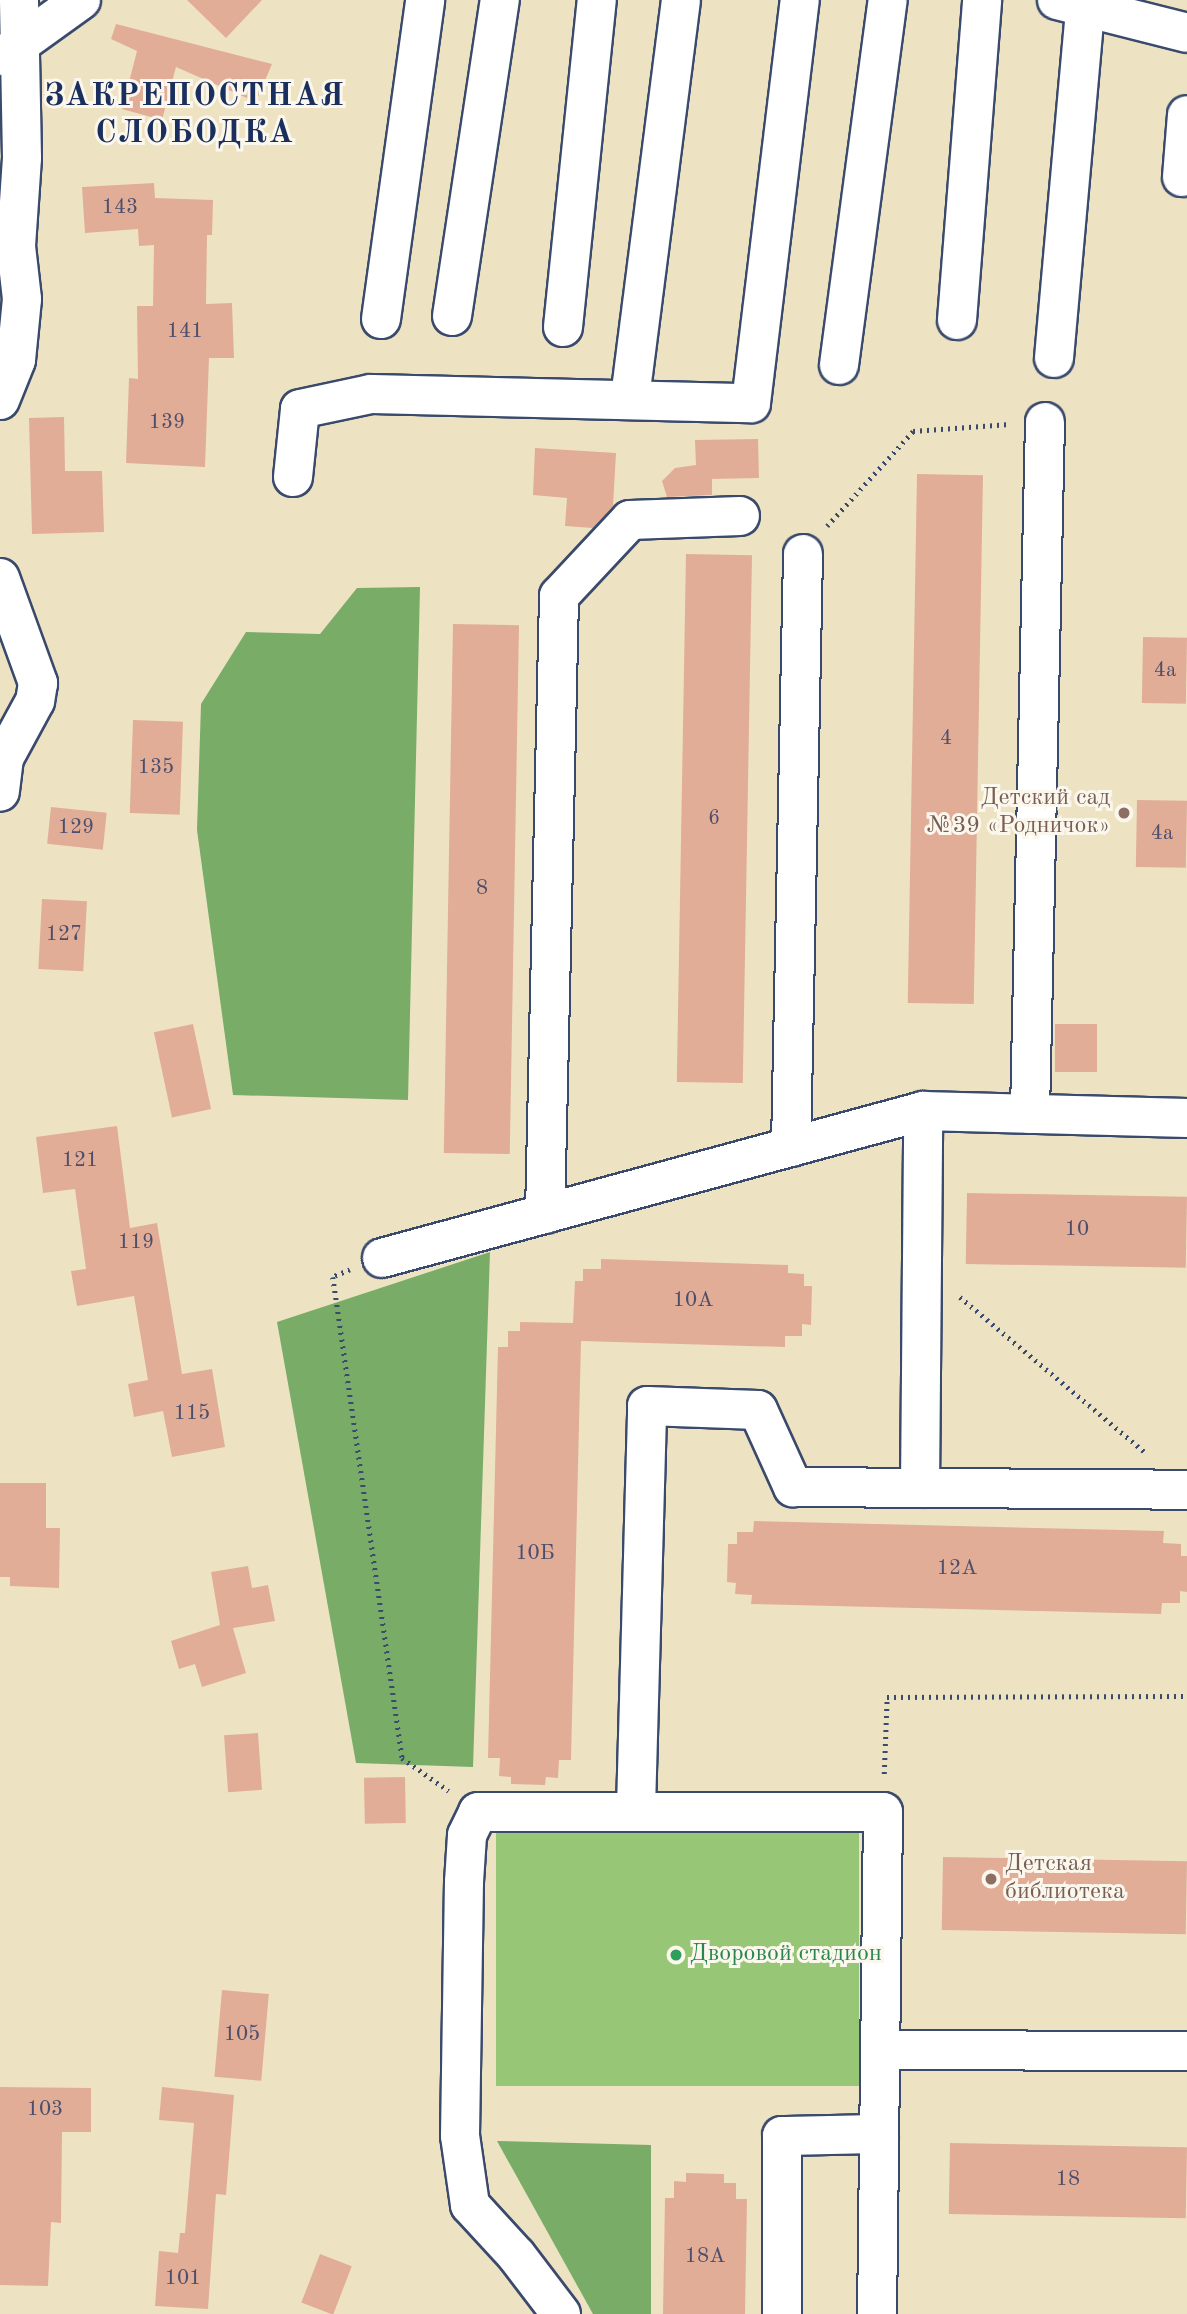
<!DOCTYPE html>
<meta charset="utf-8">
<style>
body{margin:0}
#map{position:relative;width:1187px;height:2314px;overflow:hidden;background:#ede3c3;font-family:"Old Standard TT",serif}
div>[style]{position:absolute}
.green>*{inset:0;background:#97c776;transform-origin:0 0}
.forest>*{inset:0;background:#79ac67}
.building>*{inset:0;background:#e1ad97;transform-origin:0 0}
.path>*{height:4.5px;margin-top:-2.25px;transform-origin:0;background:repeating-linear-gradient(90deg,#3a4a6d 0 2px,transparent 0 7px)}
.roads{filter:drop-shadow(2px 0 #3a4a6d) drop-shadow(-2px 0 #3a4a6d) drop-shadow(0 2px #3a4a6d) drop-shadow(0 -2px #3a4a6d)}
.minor>*{height:38px;margin:-19px;padding:0 19px;transform-origin:19px;border-radius:19px;background:#fff}
.dots>*{width:19px;height:19px;translate:-50% -50%;box-sizing:border-box;border:4px solid #fbf7ec;border-radius:50%}
span{translate:-50% -50%;white-space:nowrap;text-align:center;line-height:1.15;-webkit-text-stroke:6px #fbf7ec;paint-order:stroke}
.number-label{font-size:21px;color:#4c4e6c}
.number-label span{-webkit-text-stroke-width:0}
.education-label{font-size:24px;color:#785e54}
.right{translate:-100% -50%;text-align:right}
.left{translate:0 -50%;text-align:left}
.leisure-label{font-size:24px;color:#27864d}
.district-label{font-size:32px;color:#1b2f5e;font-weight:700;letter-spacing:2px}
</style>
<div id="map">
<div class="green">
<div style="left:496px;top:1823px;width:363px;height:263px"></div>
</div>
<div class="forest">
<div style="clip-path:polygon(420px 587px,408px 1100px,233px 1095px,197px 830px,201px 704px,246px 632px,320px 634px,357px 588px)"></div>
<div style="clip-path:polygon(490px 1252px,473px 1767px,356px 1763px,277px 1322px)"></div>
<div style="clip-path:polygon(497px 2141px,651px 2145px,651px 2314px,593px 2314px)"></div>
</div>
<div class="building">
<div style="clip-path:polygon(187px 0,262px 0,226px 38px)"></div>
<div style="clip-path:polygon(116px 24px,272px 64px,256px 102px,176px 67px,162px 120px,122px 109px,137px 51px,111px 39px)"></div>
<div style="clip-path:polygon(154px 183px,155px 198px,213px 200px,212px 235px,207px 235px,206px 304px,232px 303px,234px 358px,209px 358px,205px 467px,126px 463px,129px 378px,138px 379px,137px 306px,153px 306px,154px 245px,139px 246px,138px 229px,85px 233px,82px 187px)"></div>
<div style="clip-path:polygon(64px 417px,65px 471px,102px 471px,104px 532px,32px 534px,29px 418px)"></div>
<div style="clip-path:polygon(758px 439px,759px 478px,712px 479px,712px 495px,667px 497px,662px 481px,675px 468px,696px 465px,695px 440px)"></div>
<div style="clip-path:polygon(535px 448px,616px 453px,613px 506px,593px 528px,565px 526px,567px 498px,533px 495px)"></div>
<div style="left:917px;top:474px;width:66px;height:529px;rotate:1deg"></div>
<div style="left:686px;top:554px;width:66px;height:528px;rotate:1deg"></div>
<div style="left:453px;top:624px;width:66px;height:529px;rotate:1deg"></div>
<div style="left:1143px;top:637px;width:44px;height:66px;rotate:1deg"></div>
<div style="left:133px;top:720px;width:50px;height:93px;rotate:2deg"></div>
<div style="left:1137px;top:800px;width:50px;height:67px;rotate:1deg"></div>
<div style="left:51px;top:807px;width:56px;height:37px;rotate:6deg"></div>
<div style="left:42px;top:899px;width:45px;height:70px;rotate:3deg"></div>
<div style="left:193px;top:1024px;width:87px;height:40px;rotate:78deg"></div>
<div style="left:1055px;top:1024px;width:42px;height:48px"></div>
<div style="clip-path:polygon(117px 1126px,130px 1228px,157px 1223px,182px 1374px,212px 1369px,225px 1447px,172px 1457px,163px 1411px,134px 1417px,128px 1384px,148px 1380px,134px 1296px,77px 1306px,71px 1271px,86px 1269px,75px 1189px,43px 1193px,36px 1137px)"></div>
<div style="left:967px;top:1193px;width:220px;height:71px;rotate:1deg"></div>
<div style="clip-path:polygon(601px 1259px,788px 1265px,788px 1273px,804px 1274px,804px 1286px,812px 1286px,811px 1325px,802px 1324px,802px 1336px,785px 1336px,785px 1347px,581px 1341px,571px 1760px,559px 1760px,558px 1778px,546px 1777px,545px 1785px,511px 1784px,511px 1777px,499px 1776px,500px 1758px,488px 1758px,498px 1347px,508px 1347px,508px 1331px,520px 1331px,520px 1322px,573px 1323px,575px 1281px,583px 1281px,583px 1269px,601px 1269px)"></div>
<div style="clip-path:polygon(0 1483px,46px 1483px,46px 1528px,60px 1528px,59px 1588px,10px 1586px,10px 1577px,0 1577px)"></div>
<div style="clip-path:polygon(754px 1521px,1164px 1531px,1163px 1543px,1181px 1544px,1181px 1556px,1187px 1556px,1187px 1592px,1180px 1591px,1180px 1603px,1162px 1603px,1161px 1614px,751px 1604px,752px 1595px,735px 1594px,736px 1583px,727px 1582px,728px 1544px,737px 1544px,737px 1532px,753px 1532px)"></div>
<div style="clip-path:polygon(248px 1566px,252px 1588px,268px 1585px,275px 1621px,233px 1628px,246px 1673px,202px 1687px,195px 1664px,179px 1669px,171px 1641px,220px 1625px,211px 1572px)"></div>
<div style="left:258px;top:1733px;width:57px;height:34px;rotate:86deg"></div>
<div style="left:405px;top:1777px;width:46px;height:41px;rotate:89deg"></div>
<div style="left:943px;top:1857px;width:244px;height:73px;rotate:1deg"></div>
<div style="left:222px;top:1990px;width:47px;height:87px;rotate:5deg"></div>
<div style="clip-path:polygon(0 2087px,91px 2088px,91px 2132px,62px 2132px,61px 2223px,51px 2222px,48px 2286px,0 2285px)"></div>
<div style="clip-path:polygon(162px 2087px,234px 2095px,226px 2195px,216px 2194px,208px 2309px,155px 2306px,159px 2251px,178px 2253px,180px 2233px,185px 2233px,194px 2123px,159px 2120px)"></div>
<div style="left:950px;top:2143px;width:237px;height:71px;rotate:1deg"></div>
<div style="clip-path:polygon(686px 2173px,724px 2174px,724px 2183px,736px 2183px,736px 2199px,747px 2199px,745px 2314px,663px 2314px,665px 2198px,674px 2198px,674px 2181px,686px 2182px)"></div>
<div style="left:320px;top:2254px;width:34px;height:52px;rotate:21deg"></div>
</div>
<div class="path">
<div style="left:827px;top:526px;width:128px;rotate:-47.8deg"></div>
<div style="left:913px;top:431px;width:97px;rotate:-4.1deg"></div>
<div style="left:350px;top:1270px;width:18px;rotate:158deg"></div>
<div style="left:333px;top:1277px;width:486px;rotate:81.8deg"></div>
<div style="left:402px;top:1758px;width:57px;rotate:35.1deg"></div>
<div style="left:960px;top:1297px;width:243px;rotate:40deg"></div>
<div style="left:884px;top:1774px;width:77px;rotate:-87.8deg"></div>
<div style="left:887px;top:1697px;width:300px;rotate:-0.2deg"></div>
</div>
<div class="roads">
<div class="minor">
<div style="left:1057px;top:0;width:134px;rotate:14.2deg"></div>
<div style="left:3px;top:56px;width:96px;rotate:-35.7deg"></div>
<div style="left:1182px;top:177px;width:62px;rotate:-85.4deg"></div>
<div style="left:452px;top:316px;width:320px;rotate:-81.4deg"></div>
<div style="left:381px;top:319px;width:322px;rotate:-82.1deg"></div>
<div style="left:957px;top:320px;width:321px;rotate:-85.5deg"></div>
<div style="left:563px;top:327px;width:329px;rotate:-84.1deg"></div>
<div style="left:1054px;top:358px;width:351px;rotate:-84.9deg"></div>
<div style="left:839px;top:365px;width:368px;rotate:-82.4deg"></div>
<div style="left:630px;top:398px;width:401px;rotate:-82.7deg"></div>
<div style="left:0;top:400px;width:43px;rotate:-68.2deg"></div>
<div style="left:16px;top:360px;width:61px;rotate:-84.4deg"></div>
<div style="left:22px;top:299px;width:53px;rotate:-96.5deg"></div>
<div style="left:16px;top:246px;width:88px;rotate:-86.1deg"></div>
<div style="left:22px;top:158px;width:158px;rotate:-91.1deg"></div>
<div style="left:293px;top:477px;width:68px;rotate:-84.1deg"></div>
<div style="left:300px;top:409px;width:73px;rotate:-11.9deg"></div>
<div style="left:371px;top:394px;width:380px;rotate:1.4deg"></div>
<div style="left:751px;top:403px;width:406px;rotate:-83.1deg"></div>
<div style="left:0;top:578px;width:112px;rotate:70.1deg"></div>
<div style="left:38px;top:683px;width:18px;rotate:99deg"></div>
<div style="left:35px;top:701px;width:65px;rotate:118.5deg"></div>
<div style="left:4px;top:758px;width:34px;rotate:97deg"></div>
<div style="left:1030px;top:1114px;width:692px;rotate:-88.76deg"></div>
<div style="left:791px;top:1147px;width:593px;rotate:-88.84deg"></div>
<div style="left:545px;top:1214px;width:618px;rotate:-88.7deg"></div>
<div style="left:559px;top:596px;width:104px;rotate:-46.9deg"></div>
<div style="left:630px;top:520px;width:110px;rotate:-2.1deg"></div>
<div style="left:382px;top:1258px;width:561px;rotate:-15.2deg"></div>
<div style="left:923px;top:1111px;width:264px;rotate:1.5deg"></div>
<div style="left:920px;top:1488px;width:377px;rotate:-89.5deg"></div>
<div style="left:636px;top:1808px;width:402px;rotate:-88.4deg"></div>
<div style="left:647px;top:1406px;width:111px;rotate:2.1deg"></div>
<div style="left:758px;top:1410px;width:85px;rotate:65.6deg"></div>
<div style="left:793px;top:1487px;width:394px;rotate:0.4deg"></div>
<div style="left:880px;top:2050px;width:307px;rotate:0.2deg"></div>
<div style="left:561px;top:2314px;width:74px;rotate:-127.3deg"></div>
<div style="left:516px;top:2255px;width:68px;rotate:-132.6deg"></div>
<div style="left:470px;top:2205px;width:70px;rotate:-98.2deg"></div>
<div style="left:460px;top:2136px;width:254px;rotate:-89.1deg"></div>
<div style="left:464px;top:1882px;width:47px;rotate:-86.3deg"></div>
<div style="left:467px;top:1835px;width:25px;rotate:-64deg"></div>
<div style="left:478px;top:1812px;width:405px"></div>
<div style="left:883px;top:1812px;width:502px;rotate:90.68deg"></div>
<div style="left:782px;top:2314px;width:178px;rotate:-90deg"></div>
<div style="left:782px;top:2136px;width:97px;rotate:-1.2deg"></div>
</div>
</div>
<div class="dots">
<div style="left:1124px;top:813px;background:#8d6e63"></div>
<div style="left:991px;top:1879px;background:#8d6e63"></div>
<div style="left:676px;top:1955px;background:#2e9e5b"></div>
</div>
<div class="number-label">
<span style="left:120px;top:208px">143</span>
<span style="left:185px;top:332px">141</span>
<span style="left:167px;top:423px">139</span>
<span style="left:1165px;top:671px">4а</span>
<span style="left:946px;top:739px">4</span>
<span style="left:156px;top:768px">135</span>
<span style="left:714px;top:819px">6</span>
<span style="left:76px;top:828px">129</span>
<span style="left:1162px;top:834px">4а</span>
<span style="left:482px;top:889px">8</span>
<span style="left:64px;top:935px">127</span>
<span style="left:80px;top:1161px">121</span>
<span style="left:1077px;top:1230px">10</span>
<span style="left:136px;top:1243px">119</span>
<span style="left:693px;top:1301px">10А</span>
<span style="left:192px;top:1414px">115</span>
<span style="left:535px;top:1554px">10Б</span>
<span style="left:957px;top:1569px">12А</span>
<span style="left:242px;top:2035px">105</span>
<span style="left:45px;top:2110px">103</span>
<span style="left:1068px;top:2180px">18</span>
<span style="left:705px;top:2257px">18А</span>
<span style="left:183px;top:2279px">101</span>
</div>
<div class="education-label">
<span class="right" style="left:1110px;top:813px">Детский сад<br>№39 «Родничок»</span>
<span class="left" style="left:1005px;top:1879px">Детская<br>библиотека</span>
</div>
<div class="leisure-label">
<span class="left" style="left:690px;top:1955px">Дворовой стадион</span>
</div>
<div class="district-label">
<span style="left:195px;top:116px">ЗАКРЕПОСТНАЯ<br>СЛОБОДКА</span>
</div>
</div>
